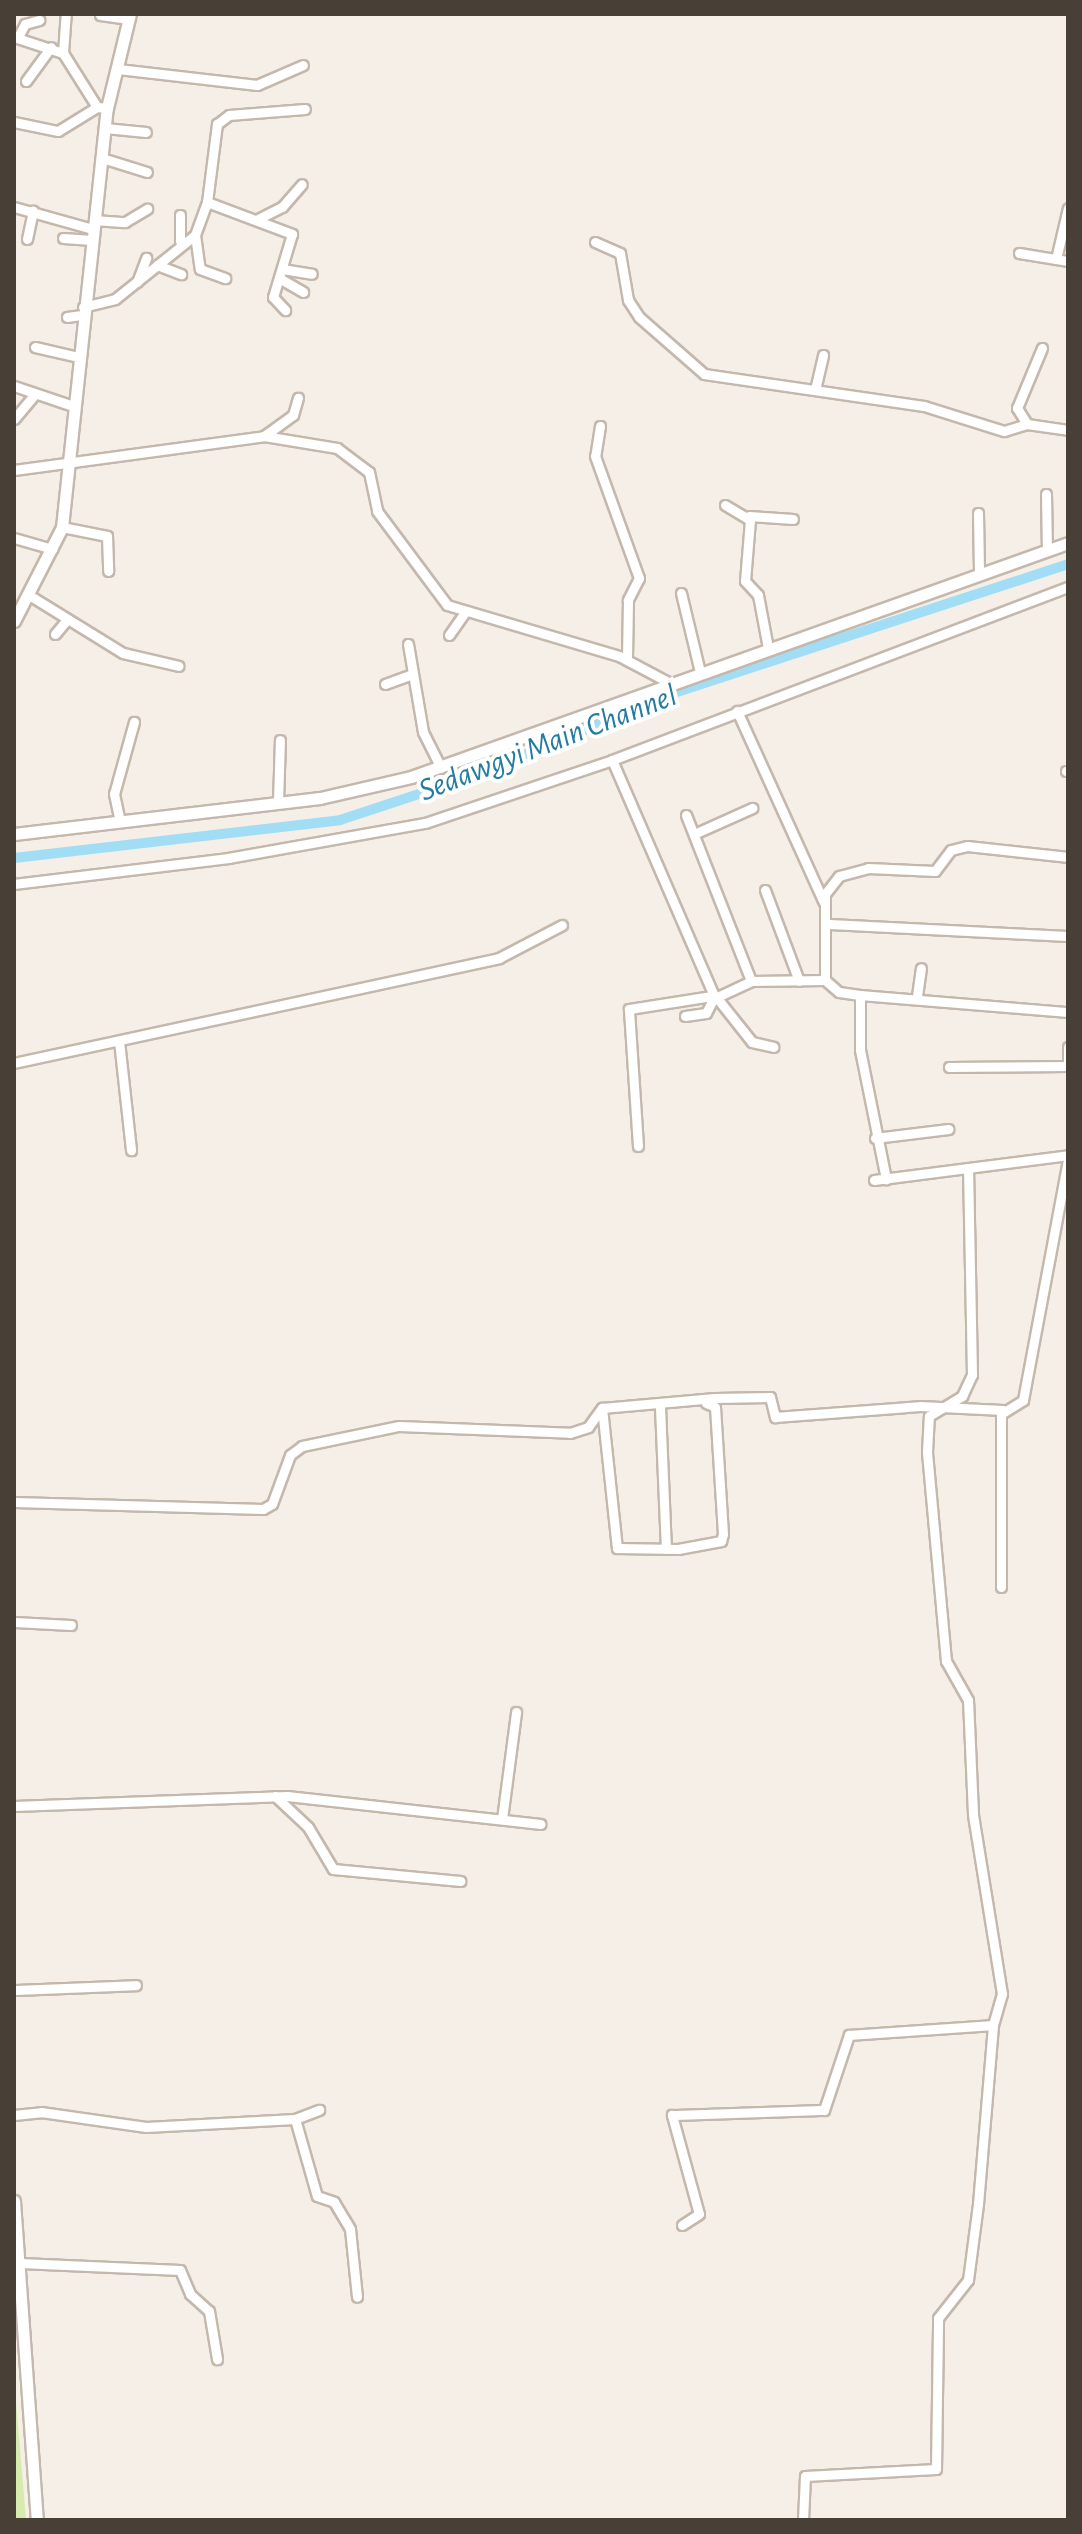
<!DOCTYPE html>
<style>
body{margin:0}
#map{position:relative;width:1082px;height:2534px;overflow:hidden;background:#f5efe8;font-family:"Alegreya Sans",sans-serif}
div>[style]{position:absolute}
.green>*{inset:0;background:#d7ebae}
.canal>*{height:10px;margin:-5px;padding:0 5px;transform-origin:5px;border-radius:5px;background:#a1ddf4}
.roads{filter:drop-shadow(2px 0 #c4b8ac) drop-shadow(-2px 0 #c4b8ac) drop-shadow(0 2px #c4b8ac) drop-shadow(0 -2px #c4b8ac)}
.minor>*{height:9px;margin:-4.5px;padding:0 4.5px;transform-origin:4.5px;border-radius:4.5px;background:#fff}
.tertiary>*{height:11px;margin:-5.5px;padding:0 5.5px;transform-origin:5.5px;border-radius:5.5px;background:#fff}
span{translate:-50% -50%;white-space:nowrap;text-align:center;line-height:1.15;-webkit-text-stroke:8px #fff;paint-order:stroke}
.water-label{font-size:32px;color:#257ca1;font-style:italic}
.frame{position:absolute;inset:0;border:16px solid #483f36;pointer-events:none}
</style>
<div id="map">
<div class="green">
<div style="clip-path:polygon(14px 2377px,26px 2520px,14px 2520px)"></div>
</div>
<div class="canal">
<div style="left:14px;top:858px;width:328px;rotate:-6.6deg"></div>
<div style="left:340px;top:820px;width:135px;rotate:-18.2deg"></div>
<div style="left:468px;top:778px;width:223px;rotate:-22.4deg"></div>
<div style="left:674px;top:693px;width:415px;rotate:-18.1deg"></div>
</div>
<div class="roads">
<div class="minor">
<div style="left:100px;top:15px;width:29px;rotate:8deg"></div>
<div style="left:14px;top:37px;width:52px;rotate:18.1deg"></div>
<div style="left:63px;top:53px;width:64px;rotate:57.8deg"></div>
<div style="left:97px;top:107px;width:10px;rotate:6deg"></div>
<div style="left:18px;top:37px;width:15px;rotate:-62deg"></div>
<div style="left:25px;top:24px;width:15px;rotate:-16deg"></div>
<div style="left:63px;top:53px;width:39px;rotate:-86deg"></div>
<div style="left:118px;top:69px;width:140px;rotate:6.6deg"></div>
<div style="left:257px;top:85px;width:50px;rotate:-23.5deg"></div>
<div style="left:26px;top:81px;width:42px;rotate:-53.7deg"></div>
<div style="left:14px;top:122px;width:45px;rotate:11.6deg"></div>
<div style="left:58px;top:131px;width:46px;rotate:-31.6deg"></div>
<div style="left:105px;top:128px;width:41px;rotate:5.6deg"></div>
<div style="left:102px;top:158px;width:47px;rotate:17.3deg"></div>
<div style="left:207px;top:202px;width:91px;rotate:20.6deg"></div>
<div style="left:292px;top:234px;width:66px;rotate:106.8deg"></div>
<div style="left:273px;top:297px;width:18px;rotate:47deg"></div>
<div style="left:14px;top:207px;width:82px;rotate:15.6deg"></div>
<div style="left:258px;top:219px;width:27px;rotate:-27deg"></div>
<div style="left:282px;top:207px;width:30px;rotate:-49deg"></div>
<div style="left:94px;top:220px;width:31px;rotate:4deg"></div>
<div style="left:125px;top:222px;width:26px;rotate:-31deg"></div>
<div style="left:195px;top:235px;width:34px;rotate:82deg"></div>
<div style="left:200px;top:269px;width:27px;rotate:20deg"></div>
<div style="left:63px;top:238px;width:29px;rotate:4deg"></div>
<div style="left:27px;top:239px;width:29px;rotate:-78deg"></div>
<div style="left:180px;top:241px;width:26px;rotate:-90deg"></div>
<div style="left:595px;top:242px;width:27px;rotate:24deg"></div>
<div style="left:620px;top:253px;width:48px;rotate:80.3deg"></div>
<div style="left:628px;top:300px;width:20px;rotate:57deg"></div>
<div style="left:639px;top:317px;width:86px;rotate:41.2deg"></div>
<div style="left:704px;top:374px;width:222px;rotate:8.3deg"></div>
<div style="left:924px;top:406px;width:84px;rotate:17.4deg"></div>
<div style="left:1004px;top:431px;width:24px;rotate:-17deg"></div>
<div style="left:1027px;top:424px;width:41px;rotate:8.3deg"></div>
<div style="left:1019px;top:253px;width:50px;rotate:9.3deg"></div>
<div style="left:1056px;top:259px;width:52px;rotate:-76.8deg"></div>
<div style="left:157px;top:265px;width:26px;rotate:21deg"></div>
<div style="left:282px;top:269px;width:30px;rotate:9deg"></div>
<div style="left:279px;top:278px;width:28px;rotate:30deg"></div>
<div style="left:137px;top:282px;width:26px;rotate:-69deg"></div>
<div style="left:83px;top:307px;width:33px;rotate:-14deg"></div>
<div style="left:115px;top:299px;width:102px;rotate:-38.7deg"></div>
<div style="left:195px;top:235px;width:35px;rotate:-70deg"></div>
<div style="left:207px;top:202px;width:79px;rotate:-82.7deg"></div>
<div style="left:217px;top:124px;width:15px;rotate:-37deg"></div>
<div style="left:229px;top:115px;width:76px;rotate:-4.5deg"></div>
<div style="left:67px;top:317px;width:15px;rotate:-8deg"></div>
<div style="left:35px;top:347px;width:44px;rotate:13.1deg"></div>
<div style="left:14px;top:386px;width:62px;rotate:18.7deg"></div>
<div style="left:815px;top:390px;width:36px;rotate:-77deg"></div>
<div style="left:14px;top:419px;width:31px;rotate:-50deg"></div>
<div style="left:1027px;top:424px;width:19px;rotate:-122deg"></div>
<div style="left:1017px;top:408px;width:65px;rotate:-67.4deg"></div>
<div style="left:600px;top:426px;width:30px;rotate:99deg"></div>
<div style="left:595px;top:456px;width:130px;rotate:70.2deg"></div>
<div style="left:639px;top:578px;width:25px;rotate:117deg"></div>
<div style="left:628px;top:600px;width:60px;rotate:91deg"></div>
<div style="left:264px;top:436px;width:36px;rotate:-36deg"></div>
<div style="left:293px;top:415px;width:18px;rotate:-74deg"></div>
<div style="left:14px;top:470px;width:252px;rotate:-7.7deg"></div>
<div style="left:264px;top:436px;width:74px;rotate:9.3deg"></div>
<div style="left:337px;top:448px;width:40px;rotate:37deg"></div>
<div style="left:369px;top:472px;width:40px;rotate:78deg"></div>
<div style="left:377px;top:511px;width:117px;rotate:53.3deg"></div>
<div style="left:447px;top:605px;width:179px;rotate:16.5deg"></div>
<div style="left:619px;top:656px;width:58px;rotate:27.9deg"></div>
<div style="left:1046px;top:494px;width:56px;rotate:89deg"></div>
<div style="left:725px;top:505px;width:29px;rotate:31deg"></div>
<div style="left:750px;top:520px;width:61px;rotate:94.7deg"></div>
<div style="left:745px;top:581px;width:19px;rotate:47deg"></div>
<div style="left:758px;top:595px;width:54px;rotate:79.3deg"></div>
<div style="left:978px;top:513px;width:59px;rotate:89deg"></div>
<div style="left:749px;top:516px;width:44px;rotate:3.9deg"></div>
<div style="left:62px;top:527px;width:46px;rotate:11.3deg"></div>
<div style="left:107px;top:536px;width:35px;rotate:88deg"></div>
<div style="left:14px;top:538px;width:40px;rotate:16deg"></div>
<div style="left:681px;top:593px;width:81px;rotate:76.5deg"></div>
<div style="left:29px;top:595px;width:110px;rotate:31.7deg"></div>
<div style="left:123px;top:653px;width:57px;rotate:13.1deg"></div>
<div style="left:55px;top:634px;width:17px;rotate:-50deg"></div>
<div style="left:449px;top:635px;width:29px;rotate:-55deg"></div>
<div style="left:408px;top:644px;width:89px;rotate:80.3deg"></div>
<div style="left:423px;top:732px;width:40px;rotate:63.4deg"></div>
<div style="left:385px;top:684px;width:27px;rotate:-20deg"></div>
<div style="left:737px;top:711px;width:209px;rotate:65.6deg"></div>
<div style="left:612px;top:760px;width:259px;rotate:66.6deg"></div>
<div style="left:715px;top:998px;width:40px;rotate:-25deg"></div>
<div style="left:751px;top:981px;width:74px;rotate:-0.8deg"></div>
<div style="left:825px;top:980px;width:86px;rotate:-90deg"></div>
<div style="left:825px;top:894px;width:23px;rotate:-52deg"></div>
<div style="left:839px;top:876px;width:30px;rotate:-15deg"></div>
<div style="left:868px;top:868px;width:67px;rotate:2.6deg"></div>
<div style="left:935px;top:871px;width:26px;rotate:-53deg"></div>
<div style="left:951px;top:850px;width:16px;rotate:-14deg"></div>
<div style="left:967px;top:846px;width:102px;rotate:6.2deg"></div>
<div style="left:1066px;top:771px;width:2px"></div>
<div style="left:278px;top:802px;width:62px;rotate:-88.2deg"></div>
<div style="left:686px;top:815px;width:178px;rotate:68.6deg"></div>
<div style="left:120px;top:822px;width:29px;rotate:-102deg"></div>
<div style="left:114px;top:794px;width:75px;rotate:-74.5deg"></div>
<div style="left:694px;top:834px;width:64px;rotate:-24.1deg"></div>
<div style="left:14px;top:884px;width:216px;rotate:-6.9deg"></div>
<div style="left:228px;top:858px;width:200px;rotate:-10.1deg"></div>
<div style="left:425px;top:823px;width:197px;rotate:-18.6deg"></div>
<div style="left:612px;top:760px;width:488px;rotate:-20.8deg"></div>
<div style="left:765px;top:890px;width:97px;rotate:69.5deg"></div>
<div style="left:829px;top:924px;width:239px;rotate:2.9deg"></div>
<div style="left:825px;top:980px;width:18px;rotate:41deg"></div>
<div style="left:839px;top:992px;width:21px;rotate:8deg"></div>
<div style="left:860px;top:995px;width:209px;rotate:4.7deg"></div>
<div style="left:860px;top:995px;width:55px;rotate:90deg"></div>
<div style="left:860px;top:1050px;width:132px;rotate:78.6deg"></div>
<div style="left:917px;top:996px;width:28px;rotate:-82deg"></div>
<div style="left:717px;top:998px;width:56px;rotate:51.5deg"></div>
<div style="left:752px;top:1042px;width:22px;rotate:13deg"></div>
<div style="left:685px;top:1016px;width:21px;rotate:-8deg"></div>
<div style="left:706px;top:1013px;width:18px;rotate:-63deg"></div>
<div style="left:119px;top:1041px;width:110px;rotate:83.7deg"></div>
<div style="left:1068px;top:1047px;width:19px;rotate:90deg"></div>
<div style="left:14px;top:1063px;width:496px;rotate:-12.2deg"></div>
<div style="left:499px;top:958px;width:71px;rotate:-27.6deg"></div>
<div style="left:949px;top:1067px;width:119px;rotate:-0.5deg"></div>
<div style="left:875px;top:1138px;width:74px;rotate:-7deg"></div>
<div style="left:638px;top:1146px;width:137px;rotate:-93.8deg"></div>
<div style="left:629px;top:1009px;width:84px;rotate:-8.9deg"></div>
<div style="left:874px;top:1180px;width:196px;rotate:-7.3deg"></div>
<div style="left:660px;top:1407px;width:142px;rotate:87.6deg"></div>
<div style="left:602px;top:1408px;width:141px;rotate:83.9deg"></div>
<div style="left:617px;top:1548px;width:61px;rotate:0.9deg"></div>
<div style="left:678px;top:1549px;width:44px;rotate:-10.5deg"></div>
<div style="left:721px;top:1541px;width:7px;rotate:-74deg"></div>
<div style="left:723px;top:1534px;width:127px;rotate:-93.6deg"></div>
<div style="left:715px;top:1407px;width:10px;rotate:-156deg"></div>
<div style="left:14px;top:1502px;width:249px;rotate:1.6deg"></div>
<div style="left:263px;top:1509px;width:10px;rotate:-29deg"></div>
<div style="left:272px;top:1504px;width:52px;rotate:-69.8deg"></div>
<div style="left:290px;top:1455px;width:15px;rotate:-37deg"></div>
<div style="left:302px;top:1446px;width:99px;rotate:-11.7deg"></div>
<div style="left:399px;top:1426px;width:171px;rotate:2.3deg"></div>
<div style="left:570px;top:1433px;width:19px;rotate:-18deg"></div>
<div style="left:588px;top:1427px;width:24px;rotate:-54deg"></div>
<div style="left:602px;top:1408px;width:113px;rotate:-5.1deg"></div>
<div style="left:715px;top:1398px;width:55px;rotate:-1deg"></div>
<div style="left:770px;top:1397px;width:21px;rotate:76deg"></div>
<div style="left:775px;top:1417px;width:145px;rotate:-4.3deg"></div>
<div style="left:920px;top:1406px;width:83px;rotate:2.8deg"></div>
<div style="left:1001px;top:1587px;width:173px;rotate:-90deg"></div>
<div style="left:1001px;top:1414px;width:26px;rotate:-32deg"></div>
<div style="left:1023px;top:1400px;width:244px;rotate:-79.4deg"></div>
<div style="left:14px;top:1622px;width:57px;rotate:3deg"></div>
<div style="left:275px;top:1796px;width:45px;rotate:43.2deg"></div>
<div style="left:308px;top:1827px;width:49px;rotate:59.2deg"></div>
<div style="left:333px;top:1869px;width:128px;rotate:5.4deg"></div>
<div style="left:14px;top:1806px;width:273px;rotate:-2.1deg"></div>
<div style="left:287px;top:1796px;width:255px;rotate:6.3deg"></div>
<div style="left:502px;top:1819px;width:108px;rotate:-82.5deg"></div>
<div style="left:14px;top:1990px;width:122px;rotate:-2.3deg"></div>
<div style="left:14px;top:2115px;width:27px;rotate:-6deg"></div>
<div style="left:41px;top:2112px;width:106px;rotate:8.1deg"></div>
<div style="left:146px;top:2127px;width:149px;rotate:-3.1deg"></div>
<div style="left:295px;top:2119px;width:26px;rotate:-21deg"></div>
<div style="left:295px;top:2119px;width:80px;rotate:74.1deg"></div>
<div style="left:317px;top:2196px;width:18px;rotate:19deg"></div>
<div style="left:334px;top:2202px;width:31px;rotate:59deg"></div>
<div style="left:350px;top:2229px;width:68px;rotate:84.1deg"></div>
<div style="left:682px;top:2225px;width:20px;rotate:-33deg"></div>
<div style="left:699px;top:2214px;width:103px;rotate:-105.3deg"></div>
<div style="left:672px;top:2115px;width:152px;rotate:-1.9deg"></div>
<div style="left:824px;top:2110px;width:79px;rotate:-71.6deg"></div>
<div style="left:849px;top:2035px;width:144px;rotate:-4deg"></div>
<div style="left:20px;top:2263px;width:160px;rotate:2.5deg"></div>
<div style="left:180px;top:2270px;width:26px;rotate:67deg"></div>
<div style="left:190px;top:2294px;width:25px;rotate:42deg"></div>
<div style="left:209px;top:2311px;width:49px;rotate:80.5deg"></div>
<div style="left:803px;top:2520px;width:44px;rotate:-87.4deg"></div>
<div style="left:805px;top:2476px;width:131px;rotate:-3.1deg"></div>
<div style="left:936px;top:2469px;width:151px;rotate:-89.2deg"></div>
<div style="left:938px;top:2318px;width:48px;rotate:-51.7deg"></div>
<div style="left:968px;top:2280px;width:77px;rotate:-82.5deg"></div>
<div style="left:978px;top:2204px;width:180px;rotate:-85.2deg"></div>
<div style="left:993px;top:2025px;width:32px;rotate:-74deg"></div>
<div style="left:1002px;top:1994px;width:182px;rotate:-99.2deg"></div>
<div style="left:973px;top:1814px;width:114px;rotate:-92.5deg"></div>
<div style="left:968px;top:1700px;width:45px;rotate:-119.4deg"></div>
<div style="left:946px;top:1661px;width:210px;rotate:-95.2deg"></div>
<div style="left:927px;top:1452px;width:36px;rotate:-87deg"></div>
<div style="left:929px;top:1416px;width:39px;rotate:-31deg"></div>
<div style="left:962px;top:1396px;width:23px;rotate:-65deg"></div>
<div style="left:972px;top:1375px;width:207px;rotate:-91.1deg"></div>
</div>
<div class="tertiary">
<div style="left:14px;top:621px;width:106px;rotate:-62.9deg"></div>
<div style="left:62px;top:527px;width:421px;rotate:-83.9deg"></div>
<div style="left:107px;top:108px;width:97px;rotate:-76.3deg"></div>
<div style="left:14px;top:834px;width:308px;rotate:-6.7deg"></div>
<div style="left:320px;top:798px;width:93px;rotate:-13deg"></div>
<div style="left:411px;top:777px;width:697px;rotate:-19.6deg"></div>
<div style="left:14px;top:2201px;width:320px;rotate:85.9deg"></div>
</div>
</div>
<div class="water-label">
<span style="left:548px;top:743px;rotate:-21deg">Sedawgyi Main Channel</span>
</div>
<div class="frame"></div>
</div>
